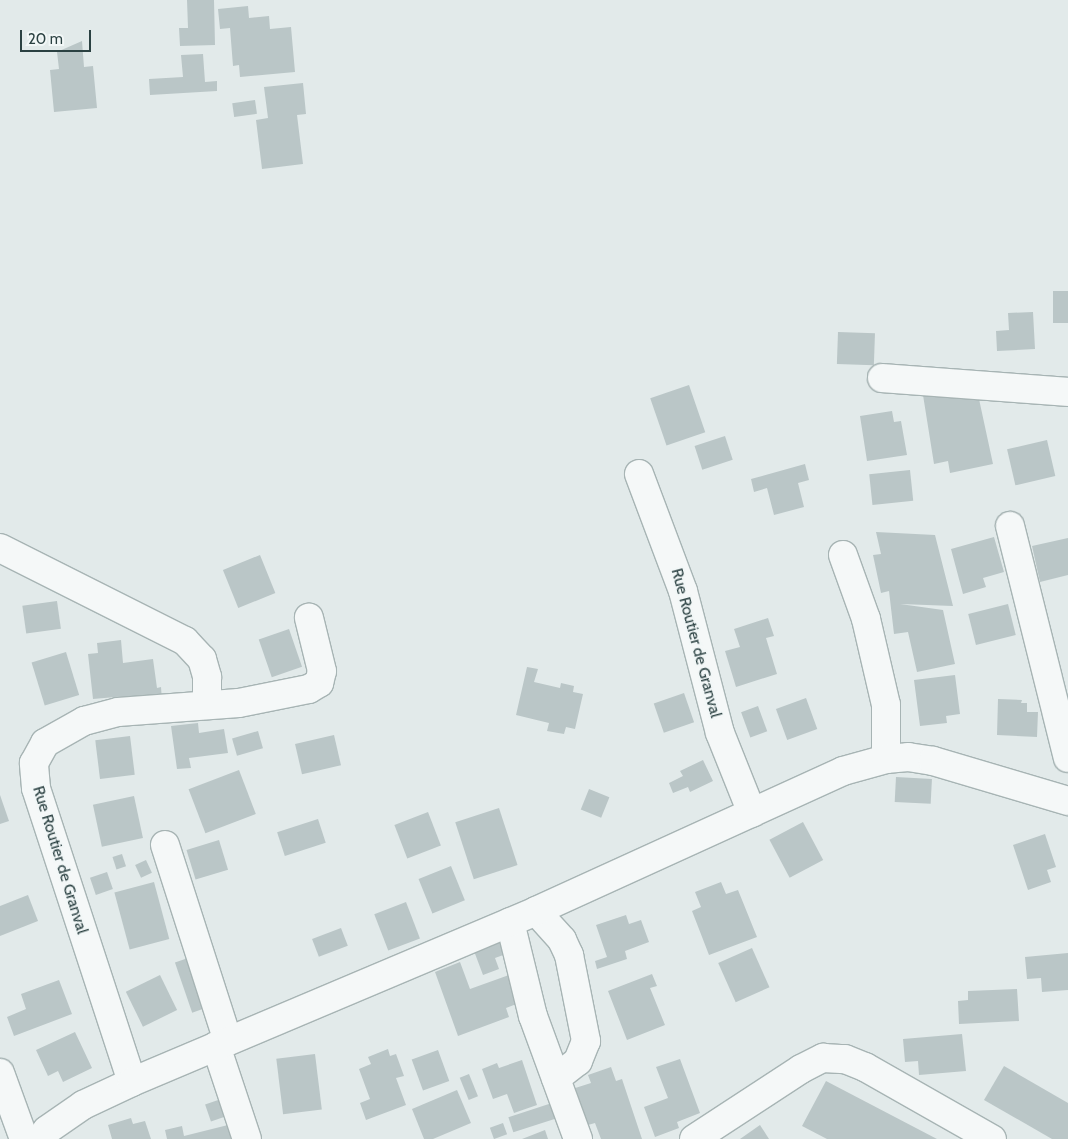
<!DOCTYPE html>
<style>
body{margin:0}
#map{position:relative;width:1068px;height:1139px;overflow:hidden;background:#e2eaea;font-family:Cabin,sans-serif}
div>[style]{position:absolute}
.building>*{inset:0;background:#bac6c7;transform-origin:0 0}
.roads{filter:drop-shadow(1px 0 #a7b4b4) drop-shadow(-1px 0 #a7b4b4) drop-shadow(0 1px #a7b4b4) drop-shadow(0 -1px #a7b4b4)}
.minor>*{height:28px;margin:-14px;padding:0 14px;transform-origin:14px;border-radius:14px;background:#f5f8f8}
span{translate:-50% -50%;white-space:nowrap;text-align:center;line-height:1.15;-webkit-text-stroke:4px #f2f7f7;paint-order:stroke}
.street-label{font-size:16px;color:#2b4142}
.scale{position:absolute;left:20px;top:30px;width:71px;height:22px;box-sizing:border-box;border:2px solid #2b4142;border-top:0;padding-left:6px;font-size:15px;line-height:18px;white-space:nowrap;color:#2b4142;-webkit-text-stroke:4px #f2f7f7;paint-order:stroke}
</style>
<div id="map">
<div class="building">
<div style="clip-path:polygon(187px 0,214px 0,215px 45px,180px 46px,179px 28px,188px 28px)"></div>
<div style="clip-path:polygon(248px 6px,249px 18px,269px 16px,270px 29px,291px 27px,295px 72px,240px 77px,239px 65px,233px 66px,230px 28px,220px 29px,218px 9px)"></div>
<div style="clip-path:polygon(82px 41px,84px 67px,93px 66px,97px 108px,54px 112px,50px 70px,59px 69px,57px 52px)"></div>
<div style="clip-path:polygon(203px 54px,205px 82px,217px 81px,217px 91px,150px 95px,149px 79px,183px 77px,181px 55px)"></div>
<div style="clip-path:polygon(303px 83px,306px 114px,297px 115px,303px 164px,262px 169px,256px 120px,268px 118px,264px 87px)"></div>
<div style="left:255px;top:100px;width:14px;height:23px;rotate:82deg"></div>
<div style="left:1053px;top:291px;width:15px;height:32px"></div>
<div style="clip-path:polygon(1033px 312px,1035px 349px,997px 351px,996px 331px,1009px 330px,1008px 313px)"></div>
<div style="left:838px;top:332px;width:37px;height:32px;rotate:2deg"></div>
<div style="left:689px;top:385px;width:50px;height:41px;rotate:71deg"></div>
<div style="clip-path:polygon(923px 395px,979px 399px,993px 464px,950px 473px,948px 461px,934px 464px)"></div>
<div style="clip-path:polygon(892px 411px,894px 422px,901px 421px,907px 455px,867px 461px,860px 416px)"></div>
<div style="left:725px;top:436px;width:25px;height:32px;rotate:72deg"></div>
<div style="left:1047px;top:440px;width:37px;height:41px;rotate:77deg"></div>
<div style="clip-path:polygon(805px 464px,809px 480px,798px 483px,804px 507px,774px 515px,767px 488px,754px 492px,751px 479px)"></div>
<div style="left:910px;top:470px;width:31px;height:41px;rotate:84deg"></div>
<div style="clip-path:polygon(876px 532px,935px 535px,953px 606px,900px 604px,943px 610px,955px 664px,917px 672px,908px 632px,894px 634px,889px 591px,881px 593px,873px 555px,881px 554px)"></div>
<div style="clip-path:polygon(994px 537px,1004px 572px,983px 578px,986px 587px,963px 594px,951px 549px)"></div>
<div style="clip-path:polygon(1068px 538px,1068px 575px,1040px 582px,1032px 546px)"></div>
<div style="left:260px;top:555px;width:41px;height:40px;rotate:68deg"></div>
<div style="left:57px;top:601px;width:28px;height:35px;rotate:82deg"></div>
<div style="left:1008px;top:604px;width:32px;height:41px;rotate:76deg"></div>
<div style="clip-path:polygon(768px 618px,774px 636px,766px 638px,777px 674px,736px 687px,725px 651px,740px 647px,734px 629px)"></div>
<div style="left:289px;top:629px;width:40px;height:32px;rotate:71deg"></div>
<div style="clip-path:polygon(121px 640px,123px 663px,153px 659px,157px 688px,161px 687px,162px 701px,128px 705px,127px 696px,93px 699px,88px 654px,98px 653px,97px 643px)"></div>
<div style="left:66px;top:652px;width:45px;height:36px;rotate:73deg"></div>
<div style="clip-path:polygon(527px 667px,538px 669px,534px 682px,560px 688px,561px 683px,574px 686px,573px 692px,583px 694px,575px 729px,566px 727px,564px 734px,547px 731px,549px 723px,516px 715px)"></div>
<div style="clip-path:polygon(955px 675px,960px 714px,946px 716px,947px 723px,920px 726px,914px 680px)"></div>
<div style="left:684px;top:693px;width:31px;height:32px;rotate:71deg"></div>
<div style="left:806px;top:698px;width:33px;height:32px;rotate:70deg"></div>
<div style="clip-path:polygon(998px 699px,1022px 700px,1021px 703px,1027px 703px,1027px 712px,1038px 712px,1037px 737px,997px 735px)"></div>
<div style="left:758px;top:706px;width:27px;height:18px;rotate:70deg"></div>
<div style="clip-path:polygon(198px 723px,199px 733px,224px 729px,228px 753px,189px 758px,191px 768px,177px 769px,171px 726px)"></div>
<div style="left:258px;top:731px;width:18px;height:27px;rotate:74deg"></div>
<div style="left:334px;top:735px;width:31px;height:40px;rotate:77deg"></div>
<div style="left:130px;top:736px;width:39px;height:35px;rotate:83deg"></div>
<div style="clip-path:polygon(703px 760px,713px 781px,690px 792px,688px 787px,673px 793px,669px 783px,683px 776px,680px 771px)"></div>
<div style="left:239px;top:770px;width:47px;height:54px;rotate:69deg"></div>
<div style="left:896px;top:777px;width:36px;height:25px;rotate:3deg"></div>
<div style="left:589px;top:789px;width:22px;height:22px;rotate:22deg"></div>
<div style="clip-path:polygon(0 795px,9px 821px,0 824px)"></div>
<div style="left:134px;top:796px;width:43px;height:42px;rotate:78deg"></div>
<div style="left:499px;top:808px;width:60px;height:46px;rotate:72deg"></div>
<div style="left:428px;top:812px;width:36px;height:36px;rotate:69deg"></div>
<div style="left:318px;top:819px;width:25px;height:43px;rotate:72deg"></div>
<div style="left:803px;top:822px;width:43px;height:38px;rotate:62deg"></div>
<div style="clip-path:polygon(1045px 834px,1056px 867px,1047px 870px,1051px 882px,1028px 890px,1013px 845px)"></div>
<div style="left:219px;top:840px;width:31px;height:34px;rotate:73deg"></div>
<div style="left:122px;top:854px;width:13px;height:10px;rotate:72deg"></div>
<div style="left:146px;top:860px;width:14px;height:12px;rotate:65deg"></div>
<div style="left:451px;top:866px;width:37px;height:35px;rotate:68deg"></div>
<div style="left:107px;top:872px;width:18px;height:18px;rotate:71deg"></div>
<div style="left:154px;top:882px;width:59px;height:41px;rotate:75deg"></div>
<div style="clip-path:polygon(721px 882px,726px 894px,738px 890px,757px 937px,709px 955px,692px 911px,701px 907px,695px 892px)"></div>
<div style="clip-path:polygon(28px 895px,38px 921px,0 936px,0 906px)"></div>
<div style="left:406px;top:902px;width:39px;height:34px;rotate:69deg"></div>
<div style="clip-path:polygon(626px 915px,629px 924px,641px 920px,649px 942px,625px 951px,627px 959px,597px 969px,595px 961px,607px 957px,596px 925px)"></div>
<div style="left:341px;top:928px;width:19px;height:31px;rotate:69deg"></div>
<div style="clip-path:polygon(501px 942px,506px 954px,495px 958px,499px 969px,483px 975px,474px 951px)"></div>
<div style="left:752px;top:948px;width:43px;height:37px;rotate:66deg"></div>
<div style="clip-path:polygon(1068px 953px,1068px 990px,1042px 992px,1041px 978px,1027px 979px,1025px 957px)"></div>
<div style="left:191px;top:957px;width:53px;height:17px;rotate:71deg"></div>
<div style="clip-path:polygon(460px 962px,470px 989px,509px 975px,519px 1003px,506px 1008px,509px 1017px,458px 1036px,435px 972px)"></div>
<div style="clip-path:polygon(652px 974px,657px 986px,650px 988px,665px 1025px,627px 1040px,608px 991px)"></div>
<div style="left:160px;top:975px;width:39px;height:38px;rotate:64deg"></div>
<div style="clip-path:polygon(59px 980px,72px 1014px,14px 1036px,7px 1017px,26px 1009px,21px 994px)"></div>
<div style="clip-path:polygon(1017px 989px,1019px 1021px,959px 1024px,958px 1001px,968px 1000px,968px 991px)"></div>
<div style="clip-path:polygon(75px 1032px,92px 1068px,63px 1082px,58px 1071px,48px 1076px,36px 1050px)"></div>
<div style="clip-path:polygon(962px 1034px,966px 1071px,919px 1075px,918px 1061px,905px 1062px,903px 1039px)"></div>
<div style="clip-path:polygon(388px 1049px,390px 1056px,396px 1054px,404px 1076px,396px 1078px,406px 1105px,366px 1120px,360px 1103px,370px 1099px,359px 1069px,371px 1064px,368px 1057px)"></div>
<div style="left:438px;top:1050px;width:33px;height:28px;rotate:70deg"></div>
<div style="left:315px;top:1054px;width:56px;height:39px;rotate:83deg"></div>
<div style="clip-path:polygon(680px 1059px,700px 1113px,677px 1122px,679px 1128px,655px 1137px,644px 1107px,668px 1098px,656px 1067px)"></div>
<div style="clip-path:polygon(522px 1060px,537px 1105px,514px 1113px,507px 1094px,493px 1099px,482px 1069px,497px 1063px,499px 1068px)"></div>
<div style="clip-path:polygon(1004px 1066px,1068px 1103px,1068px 1139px,1052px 1139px,984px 1100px)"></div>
<div style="clip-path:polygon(611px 1067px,616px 1081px,622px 1079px,642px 1139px,601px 1139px,595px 1123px,581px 1127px,569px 1090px,591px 1083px,588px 1075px)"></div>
<div style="left:469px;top:1074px;width:24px;height:10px;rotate:68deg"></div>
<div style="clip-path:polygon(826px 1081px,937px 1139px,827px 1139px,802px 1126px)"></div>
<div style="clip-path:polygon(457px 1090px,471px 1123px,433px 1139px,424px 1139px,412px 1109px)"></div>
<div style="left:224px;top:1098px;width:18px;height:20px;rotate:71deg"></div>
<div style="left:555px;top:1102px;width:16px;height:49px;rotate:72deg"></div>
<div style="clip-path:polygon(131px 1118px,133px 1124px,145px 1121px,151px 1139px,112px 1139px,108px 1125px)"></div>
<div style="left:503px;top:1123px;width:12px;height:14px;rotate:70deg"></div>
<div style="clip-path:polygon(228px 1125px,231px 1139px,167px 1139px,165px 1130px,182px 1126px,184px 1136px)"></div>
<div style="clip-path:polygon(760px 1125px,769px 1139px,740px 1139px)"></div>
<div style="clip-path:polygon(545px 1130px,548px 1139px,522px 1139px)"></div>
</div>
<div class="roads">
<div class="minor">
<div style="left:882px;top:378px;width:187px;rotate:4.3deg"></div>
<div style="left:639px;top:474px;width:125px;rotate:69.4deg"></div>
<div style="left:683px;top:591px;width:147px;rotate:75.4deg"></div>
<div style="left:720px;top:733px;width:86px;rotate:68.2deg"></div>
<div style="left:1010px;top:526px;width:239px;rotate:76deg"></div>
<div style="left:0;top:548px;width:207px;rotate:26.7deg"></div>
<div style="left:185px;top:641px;width:25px;rotate:47deg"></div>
<div style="left:202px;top:659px;width:19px;rotate:74deg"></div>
<div style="left:207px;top:677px;width:28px;rotate:90deg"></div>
<div style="left:843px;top:555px;width:68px;rotate:70.2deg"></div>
<div style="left:866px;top:619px;width:88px;rotate:76.9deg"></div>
<div style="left:886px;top:705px;width:54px;rotate:90deg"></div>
<div style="left:165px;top:845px;width:206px;rotate:72.2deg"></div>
<div style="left:536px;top:911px;width:39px;rotate:48deg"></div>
<div style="left:562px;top:940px;width:17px;rotate:65deg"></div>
<div style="left:569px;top:955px;width:88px;rotate:78.8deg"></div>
<div style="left:586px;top:1041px;width:22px;rotate:112deg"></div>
<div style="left:578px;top:1061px;width:28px;rotate:142deg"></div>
<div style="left:510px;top:922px;width:97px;rotate:76.3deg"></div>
<div style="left:533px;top:1016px;width:131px;rotate:69.9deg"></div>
<div style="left:216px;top:1046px;width:98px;rotate:71.6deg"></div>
<div style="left:0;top:1073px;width:70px;rotate:70deg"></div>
<div style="left:132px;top:1082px;width:309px;rotate:-108.1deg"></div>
<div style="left:36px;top:788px;width:25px;rotate:-95deg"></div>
<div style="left:34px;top:763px;width:23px;rotate:-61deg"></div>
<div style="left:45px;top:743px;width:45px;rotate:-29.4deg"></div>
<div style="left:84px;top:721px;width:35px;rotate:-15deg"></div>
<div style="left:118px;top:712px;width:121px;rotate:-4.3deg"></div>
<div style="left:239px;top:703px;width:71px;rotate:-11.3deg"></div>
<div style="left:309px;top:689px;width:12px;rotate:-31deg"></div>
<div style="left:319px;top:683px;width:12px;rotate:-76deg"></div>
<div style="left:322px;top:671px;width:55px;rotate:-103.8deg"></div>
<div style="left:40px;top:1139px;width:11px;rotate:-52deg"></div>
<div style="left:47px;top:1130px;width:44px;rotate:-34.8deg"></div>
<div style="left:83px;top:1105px;width:54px;rotate:-25.1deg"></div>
<div style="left:132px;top:1082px;width:439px;rotate:-22.9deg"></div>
<div style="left:536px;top:911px;width:337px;rotate:-24.5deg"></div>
<div style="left:843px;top:771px;width:45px;rotate:-15.6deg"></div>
<div style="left:886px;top:759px;width:22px;rotate:-5deg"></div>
<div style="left:908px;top:757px;width:25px;rotate:9deg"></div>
<div style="left:933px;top:761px;width:141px;rotate:16.5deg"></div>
<div style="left:694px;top:1139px;width:128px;rotate:-33.2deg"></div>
<div style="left:801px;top:1069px;width:25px;rotate:-27deg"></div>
<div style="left:823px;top:1058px;width:22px;rotate:3deg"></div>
<div style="left:845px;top:1059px;width:22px;rotate:22deg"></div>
<div style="left:865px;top:1067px;width:146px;rotate:29.6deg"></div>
</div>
</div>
<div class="street-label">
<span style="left:696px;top:643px;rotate:75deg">Rue Routier de Granval</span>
<span style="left:60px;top:860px;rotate:73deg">Rue Routier de Granval</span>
</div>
<div class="scale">20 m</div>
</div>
